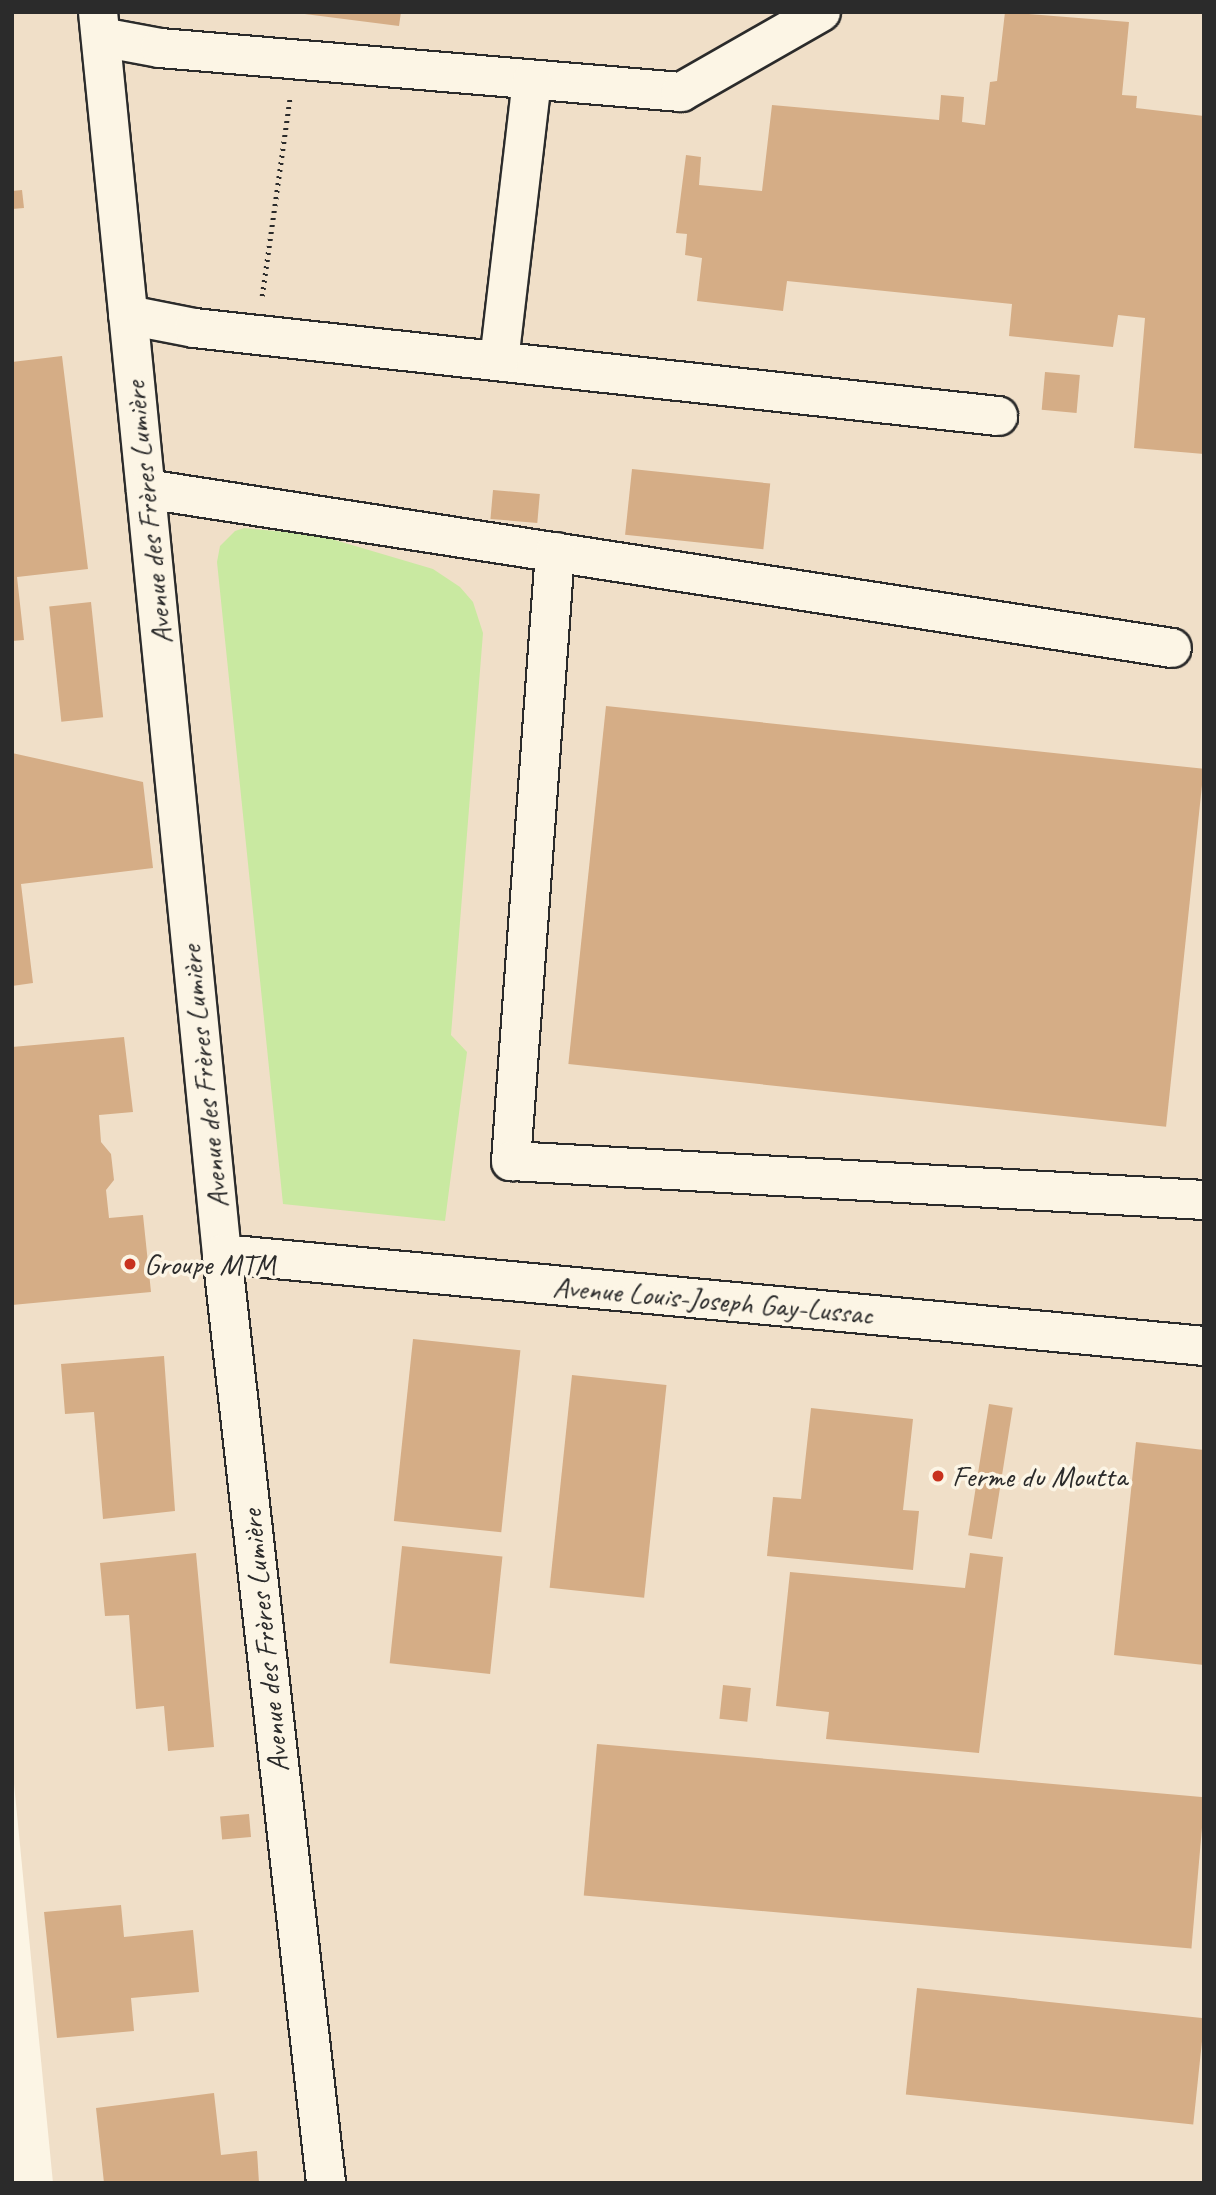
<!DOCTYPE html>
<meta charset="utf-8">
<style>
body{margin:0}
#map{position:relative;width:1216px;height:2195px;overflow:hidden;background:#fcf5e5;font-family:Caveat,sans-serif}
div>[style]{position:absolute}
.built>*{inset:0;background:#f0dfc8}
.green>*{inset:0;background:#c9e9a1}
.building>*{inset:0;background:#d5ad86;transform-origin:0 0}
.path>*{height:4.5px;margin-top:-2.25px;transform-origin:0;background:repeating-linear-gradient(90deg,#2b2b2b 0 2px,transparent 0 7px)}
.roads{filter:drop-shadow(2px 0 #2b2b2b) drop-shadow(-2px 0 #2b2b2b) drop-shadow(0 2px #2b2b2b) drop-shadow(0 -2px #2b2b2b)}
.minor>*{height:38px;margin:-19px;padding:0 19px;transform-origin:19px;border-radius:19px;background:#fcf5e5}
.dots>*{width:19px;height:19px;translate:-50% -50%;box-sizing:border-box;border:4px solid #fcf5e5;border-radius:50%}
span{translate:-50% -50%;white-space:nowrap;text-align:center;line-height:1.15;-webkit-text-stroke:7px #fcf5e5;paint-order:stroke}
.street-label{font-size:30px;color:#2b2b2b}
.poi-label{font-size:30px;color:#2b2b2b}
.left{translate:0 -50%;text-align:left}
.frame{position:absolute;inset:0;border:14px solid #2b2b2b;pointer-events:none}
</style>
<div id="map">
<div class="built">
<div style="clip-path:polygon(12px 12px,1204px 12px,1204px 2183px,53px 2183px,12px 1763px)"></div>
</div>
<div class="green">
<div style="clip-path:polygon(244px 528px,318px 535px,433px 569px,460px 587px,473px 602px,483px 633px,451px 1035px,467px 1052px,445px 1221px,283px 1204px,217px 562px,220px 546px,235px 531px)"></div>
</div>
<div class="building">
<div style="clip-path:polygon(289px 12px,401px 12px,399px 26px)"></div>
<div style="clip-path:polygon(1005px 12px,1129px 22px,1122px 95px,1137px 96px,1136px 108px,1204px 116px,1204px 454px,1134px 448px,1145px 318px,1118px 315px,1113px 347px,1009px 336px,1012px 304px,787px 281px,783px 311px,697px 301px,702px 258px,685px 255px,687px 234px,676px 233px,686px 155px,701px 157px,699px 185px,762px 191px,772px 105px,939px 120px,941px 95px,964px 97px,962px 122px,985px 125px,990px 82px,997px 81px)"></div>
<div style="clip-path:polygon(22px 190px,24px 208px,12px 209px,12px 191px)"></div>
<div style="clip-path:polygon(62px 356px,88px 569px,17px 577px,24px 640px,12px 641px,12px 362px)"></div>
<div style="left:1045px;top:372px;width:35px;height:38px;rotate:5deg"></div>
<div style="left:632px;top:469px;width:139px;height:66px;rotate:6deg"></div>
<div style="left:493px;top:490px;width:47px;height:29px;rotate:5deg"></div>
<div style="left:91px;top:602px;width:116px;height:42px;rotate:84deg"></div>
<div style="left:606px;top:706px;width:601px;height:360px;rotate:6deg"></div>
<div style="clip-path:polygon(12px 753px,143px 782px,153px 868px,21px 884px,33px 983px,12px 986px)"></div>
<div style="clip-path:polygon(124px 1037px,133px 1112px,99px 1115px,101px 1142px,111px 1154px,114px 1180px,106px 1190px,109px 1218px,143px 1215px,151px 1292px,12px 1305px,12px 1047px)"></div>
<div style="left:413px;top:1339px;width:108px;height:183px;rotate:6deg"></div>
<div style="clip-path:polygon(164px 1356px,175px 1511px,103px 1519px,94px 1412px,65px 1414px,61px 1364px)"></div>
<div style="left:572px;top:1375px;width:95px;height:214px;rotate:6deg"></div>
<div style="left:989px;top:1404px;width:24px;height:133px;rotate:9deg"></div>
<div style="clip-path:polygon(811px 1408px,913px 1419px,903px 1510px,919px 1511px,913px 1570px,767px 1556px,773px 1497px,801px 1499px)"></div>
<div style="clip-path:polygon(1136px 1442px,1204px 1450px,1204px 1665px,1114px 1655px)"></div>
<div style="left:402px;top:1546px;width:101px;height:118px;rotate:6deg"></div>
<div style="clip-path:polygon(196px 1553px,214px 1747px,168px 1751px,164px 1706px,136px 1709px,129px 1615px,105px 1616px,100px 1563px)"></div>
<div style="clip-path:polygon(970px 1553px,1003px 1557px,979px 1753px,826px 1739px,829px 1712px,776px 1706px,790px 1572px,965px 1588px)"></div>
<div style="left:723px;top:1685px;width:28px;height:34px;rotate:6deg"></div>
<div style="left:597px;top:1744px;width:610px;height:152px;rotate:5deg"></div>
<div style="left:249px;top:1814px;width:23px;height:29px;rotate:85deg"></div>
<div style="clip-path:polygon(121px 1905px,124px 1937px,193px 1930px,199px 1992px,131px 1998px,134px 2031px,57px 2038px,44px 1912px)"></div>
<div style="left:917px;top:1988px;width:289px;height:107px;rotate:6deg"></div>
<div style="clip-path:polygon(214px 2093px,221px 2155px,257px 2151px,259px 2183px,104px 2183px,96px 2108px)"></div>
</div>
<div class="path">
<div style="left:262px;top:296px;width:202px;rotate:-82deg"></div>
</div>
<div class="roads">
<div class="minor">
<div style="left:98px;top:12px;width:1248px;rotate:84.3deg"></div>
<div style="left:222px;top:1254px;width:935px;rotate:83.61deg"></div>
<div style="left:101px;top:37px;width:60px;rotate:10.6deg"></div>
<div style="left:160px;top:48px;width:523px;rotate:4.83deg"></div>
<div style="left:681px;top:92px;width:161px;rotate:-29.7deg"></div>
<div style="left:128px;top:315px;width:67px;rotate:11.1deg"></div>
<div style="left:194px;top:328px;width:809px;rotate:6.25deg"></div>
<div style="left:499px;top:361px;width:283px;rotate:-83.3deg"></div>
<div style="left:146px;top:489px;width:1038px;rotate:8.81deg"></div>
<div style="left:555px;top:552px;width:611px;rotate:94.13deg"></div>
<div style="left:511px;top:1161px;width:694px;rotate:3.22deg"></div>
<div style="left:222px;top:1254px;width:986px;rotate:5.35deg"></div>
</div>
</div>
<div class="dots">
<div style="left:130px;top:1264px;background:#c8321e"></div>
<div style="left:938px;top:1476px;background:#c8321e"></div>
</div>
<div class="street-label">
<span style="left:148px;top:513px;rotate:-96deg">Avenue des Frères Lumière</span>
<span style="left:204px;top:1077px;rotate:-96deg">Avenue des Frères Lumière</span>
<span style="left:713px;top:1300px;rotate:5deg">Avenue Louis-Joseph Gay-Lussac</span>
<span style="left:265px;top:1641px;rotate:-96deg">Avenue des Frères Lumière</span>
</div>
<div class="poi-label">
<span class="left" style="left:144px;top:1264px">Groupe MTM</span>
<span class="left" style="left:952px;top:1476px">Ferme du Moutta</span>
</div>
<div class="frame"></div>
</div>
